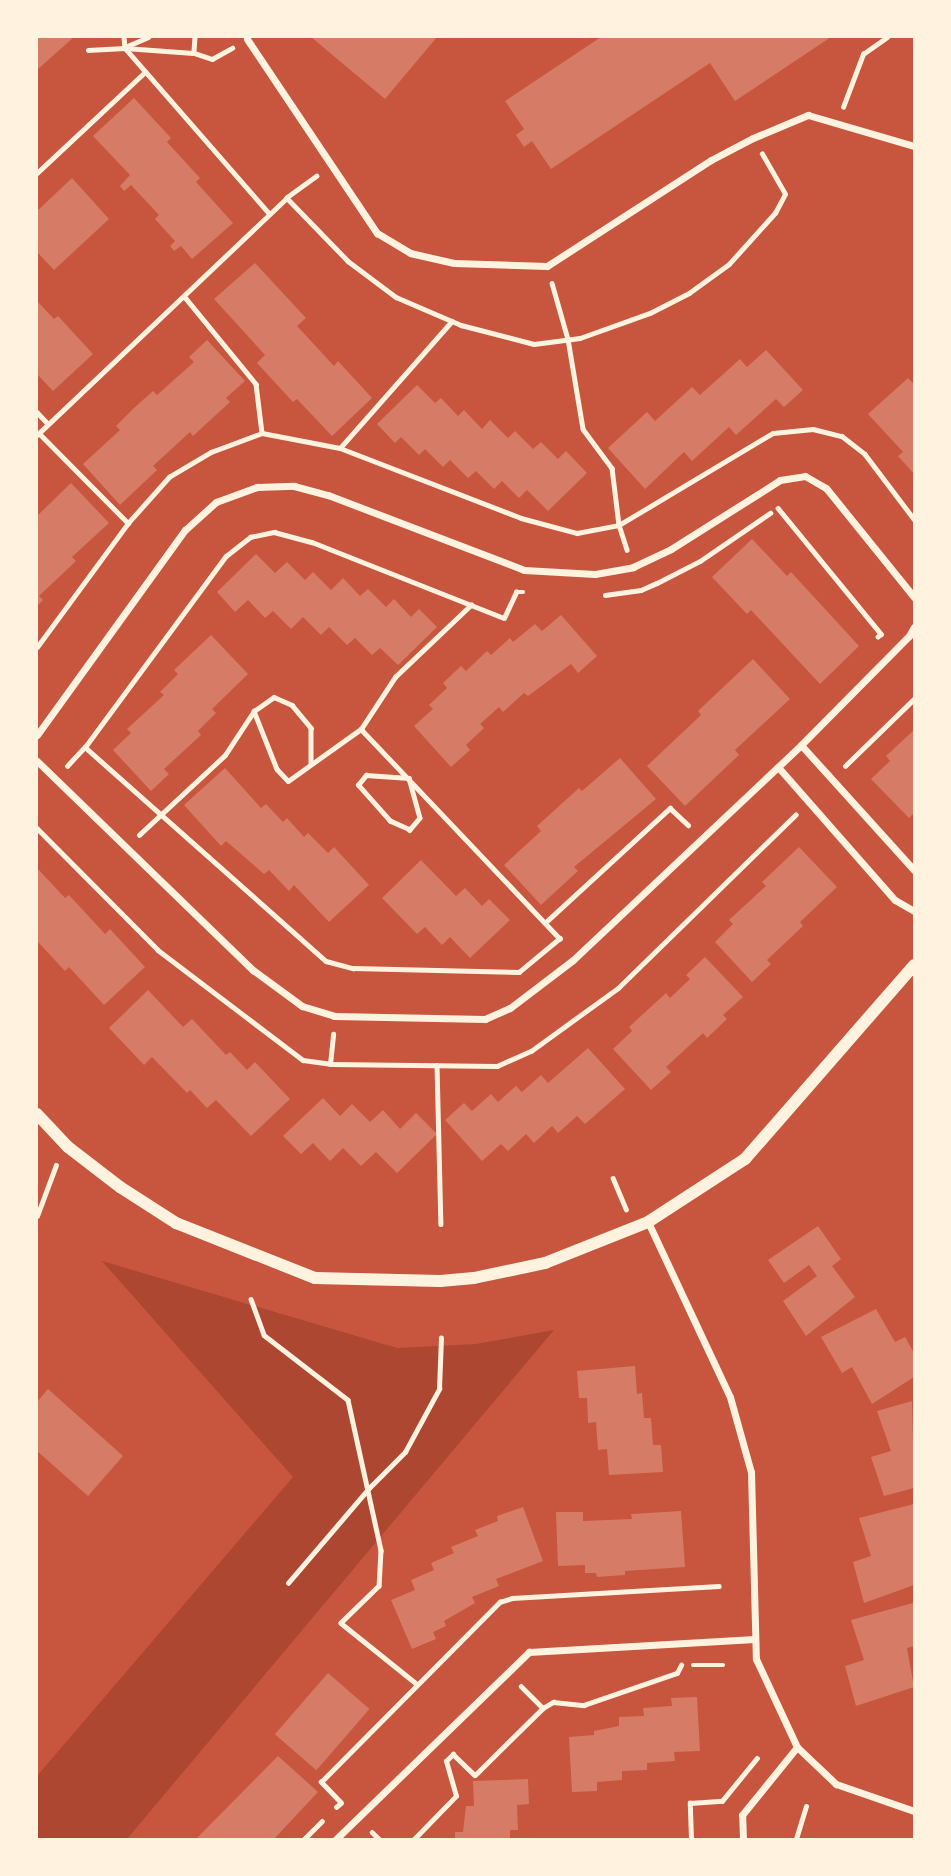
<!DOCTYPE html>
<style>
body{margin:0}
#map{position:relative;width:951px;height:1876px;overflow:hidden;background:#c8553d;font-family:Merriweather,serif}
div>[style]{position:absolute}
.green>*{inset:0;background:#ae4732}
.building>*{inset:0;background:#d67c66;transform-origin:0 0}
.path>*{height:4.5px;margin:-2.25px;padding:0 2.25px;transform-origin:2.25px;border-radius:2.25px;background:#fff3e0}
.minor>*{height:7px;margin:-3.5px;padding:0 3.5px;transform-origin:3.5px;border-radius:3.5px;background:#fff3e0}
.tertiary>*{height:12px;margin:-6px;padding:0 6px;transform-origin:6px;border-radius:6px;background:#fff3e0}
span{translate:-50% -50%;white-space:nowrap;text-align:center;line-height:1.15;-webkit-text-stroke:6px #fff3e0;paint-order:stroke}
.frame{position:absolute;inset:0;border:38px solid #fff3e0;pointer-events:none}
</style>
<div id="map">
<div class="green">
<div style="clip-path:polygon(102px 1261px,397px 1348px,476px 1344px,554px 1330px,127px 1839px,37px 1839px,37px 1776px,293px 1477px)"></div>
</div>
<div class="building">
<div style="clip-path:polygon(37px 37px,74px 37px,37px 70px)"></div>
<div style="clip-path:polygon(311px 37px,437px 37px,385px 99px)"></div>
<div style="clip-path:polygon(601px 37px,831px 37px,735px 101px,710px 63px,551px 169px,532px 141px,524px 147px,516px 135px,524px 129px,505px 101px)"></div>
<div style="clip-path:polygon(134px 98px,171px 138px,167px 142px,200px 178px,196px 182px,233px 223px,192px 259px,181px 246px,174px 251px,170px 246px,175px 241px,155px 219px,159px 215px,131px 185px,124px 191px,120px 186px,130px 175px,93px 136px)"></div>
<div style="clip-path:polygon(72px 178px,109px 219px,54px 270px,37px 252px,37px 211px)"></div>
<div style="clip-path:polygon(255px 263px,306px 318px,297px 326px,334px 366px,338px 361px,372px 398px,332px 436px,297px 399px,293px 402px,257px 363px,265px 355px,214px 299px)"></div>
<div style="clip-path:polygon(37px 301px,54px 319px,58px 316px,93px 354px,53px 391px,37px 374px)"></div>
<div style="clip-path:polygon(207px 340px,245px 381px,226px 398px,230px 402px,193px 436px,190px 432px,153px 466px,157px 470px,120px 505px,83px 464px,120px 430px,116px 426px,134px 408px,153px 391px,157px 395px,194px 362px,189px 357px)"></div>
<div style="clip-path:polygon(766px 350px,803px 390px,784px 407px,776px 399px,736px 435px,729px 427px,692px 461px,684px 452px,645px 489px,608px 448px,647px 412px,655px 421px,692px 387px,700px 395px,740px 359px,747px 367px)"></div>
<div style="clip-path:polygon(908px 378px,914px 384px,914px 474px,898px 456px,903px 452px,868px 414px)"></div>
<div style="clip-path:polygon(417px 385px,435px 403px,441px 398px,458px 416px,464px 410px,482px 429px,490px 420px,508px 438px,515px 431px,533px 449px,541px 442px,558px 459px,566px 451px,587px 473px,548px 511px,527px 490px,519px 498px,502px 481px,494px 489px,476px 471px,468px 478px,450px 460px,443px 467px,425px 449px,419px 455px,401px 437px,395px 443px,377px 424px)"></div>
<div style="clip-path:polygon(71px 483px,109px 523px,72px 557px,76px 561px,39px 596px,43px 600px,37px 606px,37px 516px)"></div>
<div style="clip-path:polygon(752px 539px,787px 576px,791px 572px,859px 646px,820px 684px,751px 610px,747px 614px,712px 577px)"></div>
<div style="clip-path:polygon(256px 554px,275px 573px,287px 562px,305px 580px,313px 572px,331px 590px,343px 578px,360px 596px,368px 589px,386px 607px,394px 599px,411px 617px,419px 609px,437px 627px,398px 665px,380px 648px,372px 655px,355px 638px,347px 645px,329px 627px,321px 635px,303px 617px,291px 629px,273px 611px,265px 618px,248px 600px,235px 612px,217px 592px)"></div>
<div style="clip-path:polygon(561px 615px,597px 656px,578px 673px,571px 664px,528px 696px,524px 693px,503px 712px,499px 707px,480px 724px,484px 728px,466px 745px,470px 750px,451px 767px,414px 726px,433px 709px,429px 705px,447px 688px,443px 683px,461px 666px,466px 671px,487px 651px,491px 655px,510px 638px,513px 642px,535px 624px,542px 631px)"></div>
<div style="clip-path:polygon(211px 635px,248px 674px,212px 709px,216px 713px,198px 731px,201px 735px,164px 769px,169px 774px,151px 791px,113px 750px,131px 733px,127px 729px,164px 695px,160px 692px,178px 674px,174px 670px)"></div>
<div style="clip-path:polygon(753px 659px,790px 699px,735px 750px,739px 755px,685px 806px,647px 766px,701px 715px,698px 711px)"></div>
<div style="clip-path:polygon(914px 730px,914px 813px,909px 818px,871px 779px,890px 761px,886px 756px)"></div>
<div style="clip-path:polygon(620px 758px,656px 799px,574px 867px,578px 871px,541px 905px,504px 865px,541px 831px,537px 826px,579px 788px,582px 791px)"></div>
<div style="clip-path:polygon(225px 768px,261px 808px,266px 804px,283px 822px,287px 818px,304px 837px,308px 833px,328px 853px,334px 847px,369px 885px,329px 922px,294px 885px,289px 891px,269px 870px,264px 874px,226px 841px,221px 846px,184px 805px)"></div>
<div style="clip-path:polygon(799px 847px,837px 887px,800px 922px,803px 926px,767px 960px,771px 964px,752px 982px,715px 942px,733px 924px,729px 920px,766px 886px,762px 882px)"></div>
<div style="clip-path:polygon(421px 860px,456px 896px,465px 888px,482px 906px,489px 899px,510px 920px,470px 958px,450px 937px,442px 945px,425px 927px,417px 934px,382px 898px)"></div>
<div style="clip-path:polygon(37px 868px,65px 898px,69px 895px,105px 934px,110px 929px,145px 967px,104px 1005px,69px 967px,65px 971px,37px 941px)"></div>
<div style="clip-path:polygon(705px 957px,743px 997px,723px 1015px,727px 1019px,707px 1038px,703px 1033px,666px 1067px,671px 1072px,651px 1090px,613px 1049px,632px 1031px,629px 1027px,666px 993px,670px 998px,690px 979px,686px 975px)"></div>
<div style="clip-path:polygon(148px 990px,183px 1027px,192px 1019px,226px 1055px,230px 1052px,247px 1070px,255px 1062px,290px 1099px,251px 1136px,216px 1100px,207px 1108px,190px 1090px,187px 1093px,152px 1057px,144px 1065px,109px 1028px)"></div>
<div style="clip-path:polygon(588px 1048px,625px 1089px,585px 1124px,577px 1116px,558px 1133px,552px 1126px,534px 1143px,526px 1134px,508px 1151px,501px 1144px,482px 1161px,445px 1120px,464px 1103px,472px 1111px,491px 1094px,498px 1102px,516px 1086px,522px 1092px,541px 1075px,548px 1083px)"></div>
<div style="clip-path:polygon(323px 1098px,340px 1116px,352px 1104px,370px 1122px,383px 1110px,400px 1129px,416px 1113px,437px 1134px,397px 1173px,376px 1152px,361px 1166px,343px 1148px,330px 1161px,313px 1143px,301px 1154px,283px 1136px)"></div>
<div style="clip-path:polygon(818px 1226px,841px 1259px,832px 1266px,855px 1297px,806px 1336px,783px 1301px,817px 1276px,809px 1265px,784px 1283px,768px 1260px)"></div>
<div style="clip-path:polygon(876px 1309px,895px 1342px,905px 1337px,914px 1353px,914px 1377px,872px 1404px,852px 1367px,842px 1373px,821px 1337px)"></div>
<div style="clip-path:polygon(635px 1366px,637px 1394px,642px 1393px,644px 1418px,651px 1418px,653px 1445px,661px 1445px,663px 1472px,609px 1475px,607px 1449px,598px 1450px,596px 1422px,588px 1423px,587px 1398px,579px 1398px,577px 1371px)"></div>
<div style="clip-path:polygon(48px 1389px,123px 1456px,88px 1496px,37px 1451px,37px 1402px)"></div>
<div style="clip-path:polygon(912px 1401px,914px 1488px,884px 1496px,871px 1457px,891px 1451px,877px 1411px)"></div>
<div style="clip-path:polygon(914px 1504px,914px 1585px,864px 1603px,853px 1562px,871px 1556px,859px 1518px)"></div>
<div style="clip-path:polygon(523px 1507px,543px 1561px,496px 1579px,499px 1586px,472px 1597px,475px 1603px,444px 1621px,446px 1626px,433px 1632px,436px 1639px,412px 1649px,391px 1600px,415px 1590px,411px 1580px,434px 1570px,431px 1563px,454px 1553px,451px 1547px,478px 1536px,475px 1530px,498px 1521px,497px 1516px)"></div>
<div style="clip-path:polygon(681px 1511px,685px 1567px,625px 1571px,625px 1575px,597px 1577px,596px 1573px,585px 1573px,585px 1565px,558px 1566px,556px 1512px,583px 1512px,583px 1521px,632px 1519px,631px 1514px)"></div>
<div style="clip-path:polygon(913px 1603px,914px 1646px,907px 1648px,914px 1687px,856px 1706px,845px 1666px,864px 1660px,851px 1620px)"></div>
<div style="left:328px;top:1673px;width:55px;height:81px;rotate:41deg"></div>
<div style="clip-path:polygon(697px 1697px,700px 1751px,674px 1752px,675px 1761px,647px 1763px,647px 1770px,622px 1771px,622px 1780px,597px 1782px,597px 1791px,572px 1792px,569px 1737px,594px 1735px,594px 1731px,619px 1726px,619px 1717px,644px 1716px,643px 1708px,672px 1706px,671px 1698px)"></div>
<div style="clip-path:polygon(278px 1756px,318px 1792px,274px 1839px,196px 1839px)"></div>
<div style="clip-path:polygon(528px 1779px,529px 1804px,517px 1805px,518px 1830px,510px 1830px,510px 1839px,455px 1839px,455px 1832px,463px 1832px,466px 1806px,474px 1806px,473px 1781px)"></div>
</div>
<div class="path">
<div style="left:124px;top:37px;width:11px;rotate:85deg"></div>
<div style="left:195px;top:37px;width:16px;rotate:94deg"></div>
<div style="left:194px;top:53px;width:19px;rotate:18deg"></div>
<div style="left:212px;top:59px;width:23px;rotate:-29deg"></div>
<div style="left:125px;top:47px;width:25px;rotate:-23deg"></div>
<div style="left:125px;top:48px;width:68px;rotate:4.2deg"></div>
<div style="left:88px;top:50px;width:37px;rotate:-3deg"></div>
<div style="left:125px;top:48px;width:220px;rotate:48.9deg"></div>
<div style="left:843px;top:107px;width:57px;rotate:-69.3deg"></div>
<div style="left:863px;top:54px;width:29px;rotate:-35deg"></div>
<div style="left:37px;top:173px;width:148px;rotate:-43.1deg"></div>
<div style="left:317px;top:176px;width:37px;rotate:144deg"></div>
<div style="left:287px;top:198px;width:88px;rotate:45.9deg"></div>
<div style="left:348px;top:261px;width:60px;rotate:36.9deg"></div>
<div style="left:396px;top:297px;width:71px;rotate:23.3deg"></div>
<div style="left:461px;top:325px;width:75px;rotate:14.6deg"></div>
<div style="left:534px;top:344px;width:46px;rotate:-7.4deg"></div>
<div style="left:580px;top:338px;width:74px;rotate:-19.7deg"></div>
<div style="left:650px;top:313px;width:44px;rotate:-27.1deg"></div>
<div style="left:689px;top:293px;width:49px;rotate:-35.9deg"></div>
<div style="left:729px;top:264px;width:69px;rotate:-48deg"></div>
<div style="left:775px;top:213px;width:21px;rotate:-62deg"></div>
<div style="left:785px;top:194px;width:46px;rotate:-119.9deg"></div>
<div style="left:552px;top:283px;width:58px;rotate:74.1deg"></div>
<div style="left:568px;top:339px;width:91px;rotate:80.5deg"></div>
<div style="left:583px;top:429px;width:49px;rotate:53.4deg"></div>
<div style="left:612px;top:468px;width:57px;rotate:83deg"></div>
<div style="left:619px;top:525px;width:26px;rotate:72deg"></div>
<div style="left:184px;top:296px;width:114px;rotate:50.7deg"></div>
<div style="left:256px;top:384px;width:49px;rotate:83deg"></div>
<div style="left:37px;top:412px;width:16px;rotate:47deg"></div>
<div style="left:39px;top:433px;width:127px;rotate:45.3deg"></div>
<div style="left:37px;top:435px;width:344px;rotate:-43.5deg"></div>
<div style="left:340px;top:448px;width:169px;rotate:-48.6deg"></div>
<div style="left:778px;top:508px;width:163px;rotate:50.7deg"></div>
<div style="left:881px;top:634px;width:4px;rotate:135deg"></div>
<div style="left:605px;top:595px;width:36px;rotate:-8deg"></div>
<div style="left:641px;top:590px;width:17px;rotate:-24deg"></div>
<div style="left:657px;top:583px;width:48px;rotate:-27.1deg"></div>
<div style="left:700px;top:561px;width:85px;rotate:-34.4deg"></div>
<div style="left:37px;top:647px;width:154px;rotate:-53.7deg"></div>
<div style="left:128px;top:523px;width:62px;rotate:-48.3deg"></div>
<div style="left:169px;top:477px;width:49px;rotate:-30.8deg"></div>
<div style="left:211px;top:452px;width:54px;rotate:-20.4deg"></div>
<div style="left:262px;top:433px;width:79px;rotate:10.9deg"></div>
<div style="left:340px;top:448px;width:194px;rotate:21.1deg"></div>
<div style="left:521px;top:518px;width:58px;rotate:15deg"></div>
<div style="left:577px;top:533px;width:43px;rotate:-10.8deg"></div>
<div style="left:619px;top:525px;width:179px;rotate:-30.9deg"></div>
<div style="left:773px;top:433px;width:40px;rotate:-5.7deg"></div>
<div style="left:813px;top:429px;width:30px;rotate:14deg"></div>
<div style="left:842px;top:436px;width:29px;rotate:38deg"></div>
<div style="left:865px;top:454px;width:81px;rotate:53deg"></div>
<div style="left:254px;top:711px;width:62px;rotate:68.4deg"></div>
<div style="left:277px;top:769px;width:16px;rotate:47deg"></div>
<div style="left:288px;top:781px;width:90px;rotate:-35.5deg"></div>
<div style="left:361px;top:729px;width:62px;rotate:-56.8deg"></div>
<div style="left:395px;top:677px;width:105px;rotate:-43.5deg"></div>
<div style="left:361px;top:729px;width:289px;rotate:46.5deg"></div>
<div style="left:85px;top:747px;width:322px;rotate:41.6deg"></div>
<div style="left:326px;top:961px;width:28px;rotate:15deg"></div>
<div style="left:353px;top:968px;width:166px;rotate:1.4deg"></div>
<div style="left:519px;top:972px;width:53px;rotate:-39.7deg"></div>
<div style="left:67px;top:766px;width:26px;rotate:-47deg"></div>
<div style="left:85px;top:747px;width:237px;rotate:-53.6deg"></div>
<div style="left:226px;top:556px;width:31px;rotate:-38deg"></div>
<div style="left:250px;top:537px;width:25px;rotate:-12deg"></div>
<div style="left:274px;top:532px;width:39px;rotate:15deg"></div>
<div style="left:312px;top:542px;width:206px;rotate:21.6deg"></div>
<div style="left:504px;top:618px;width:29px;rotate:-65deg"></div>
<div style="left:516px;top:592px;width:7px"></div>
<div style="left:845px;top:766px;width:96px;rotate:-44.2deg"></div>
<div style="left:366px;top:775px;width:43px;rotate:4deg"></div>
<div style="left:409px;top:778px;width:41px;rotate:74.6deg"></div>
<div style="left:420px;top:818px;width:16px;rotate:130deg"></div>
<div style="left:410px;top:830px;width:22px;rotate:-156deg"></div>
<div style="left:390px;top:821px;width:48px;rotate:-131.6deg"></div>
<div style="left:358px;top:785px;width:13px;rotate:-51deg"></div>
<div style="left:37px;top:828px;width:172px;rotate:45.2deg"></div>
<div style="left:158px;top:950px;width:182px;rotate:37.2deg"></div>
<div style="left:303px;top:1060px;width:27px;rotate:8deg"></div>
<div style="left:330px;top:1064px;width:167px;rotate:0.7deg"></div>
<div style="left:497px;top:1066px;width:37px;rotate:-24deg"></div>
<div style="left:531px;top:1051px;width:107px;rotate:-35.9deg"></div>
<div style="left:618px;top:988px;width:248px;rotate:-44.3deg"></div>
<div style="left:139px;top:835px;width:117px;rotate:-42.9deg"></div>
<div style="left:225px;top:755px;width:53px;rotate:-56.6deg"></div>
<div style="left:254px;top:711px;width:24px;rotate:-35deg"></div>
<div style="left:274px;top:697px;width:20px;rotate:24deg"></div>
<div style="left:292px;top:705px;width:30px;rotate:50deg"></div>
<div style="left:311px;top:728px;width:35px;rotate:90deg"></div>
<div style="left:547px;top:921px;width:167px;rotate:-42.6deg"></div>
<div style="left:670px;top:808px;width:25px;rotate:43deg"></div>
<div style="left:330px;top:1064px;width:30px;rotate:-84deg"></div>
<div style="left:437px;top:1065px;width:159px;rotate:88.6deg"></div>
<div style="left:613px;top:1178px;width:34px;rotate:67deg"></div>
<div style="left:37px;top:1216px;width:54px;rotate:-69.6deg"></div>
<div style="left:251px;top:1299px;width:38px;rotate:70deg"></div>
<div style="left:264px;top:1335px;width:106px;rotate:37.7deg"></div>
<div style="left:348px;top:1400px;width:154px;rotate:77.6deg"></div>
<div style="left:381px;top:1550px;width:36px;rotate:93deg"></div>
<div style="left:379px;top:1586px;width:53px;rotate:135.8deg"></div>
<div style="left:341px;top:1623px;width:97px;rotate:38.8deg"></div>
<div style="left:288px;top:1583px;width:125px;rotate:-49.5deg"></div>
<div style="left:369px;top:1488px;width:51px;rotate:-45deg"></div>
<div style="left:405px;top:1452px;width:72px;rotate:-61.6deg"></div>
<div style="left:439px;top:1389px;width:51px;rotate:-87.8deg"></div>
<div style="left:693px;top:1665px;width:30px"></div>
<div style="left:521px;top:1686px;width:31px;rotate:45deg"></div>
<div style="left:336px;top:1807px;width:6px;rotate:-39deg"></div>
<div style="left:341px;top:1803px;width:29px;rotate:-134deg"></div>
<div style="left:321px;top:1782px;width:254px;rotate:-45.2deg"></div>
<div style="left:500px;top:1602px;width:13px;rotate:-18deg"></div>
<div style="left:512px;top:1598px;width:207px;rotate:-3.3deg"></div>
<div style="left:372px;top:1832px;width:10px;rotate:45deg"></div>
<div style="left:304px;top:1839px;width:25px;rotate:-45deg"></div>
<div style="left:414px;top:1839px;width:60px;rotate:-45.7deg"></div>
<div style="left:456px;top:1796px;width:36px;rotate:-106deg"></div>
<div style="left:446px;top:1761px;width:10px;rotate:-45deg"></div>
<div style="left:453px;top:1754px;width:30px;rotate:44deg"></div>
<div style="left:475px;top:1775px;width:95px;rotate:-44.6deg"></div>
<div style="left:543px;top:1708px;width:12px;rotate:-31deg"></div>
<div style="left:553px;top:1702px;width:31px;rotate:6deg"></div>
<div style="left:584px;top:1705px;width:98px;rotate:-19deg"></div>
<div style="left:677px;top:1673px;width:9px;rotate:-63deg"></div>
<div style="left:691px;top:1839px;width:36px;rotate:-92deg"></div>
<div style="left:690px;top:1803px;width:32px;rotate:-4deg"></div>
<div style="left:722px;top:1801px;width:55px;rotate:-50.9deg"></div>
<div style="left:796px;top:1839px;width:34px;rotate:-73deg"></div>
</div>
<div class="minor">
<div style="left:247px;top:39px;width:234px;rotate:56.2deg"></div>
<div style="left:377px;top:233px;width:39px;rotate:31deg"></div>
<div style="left:410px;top:253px;width:45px;rotate:12.8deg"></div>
<div style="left:454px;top:263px;width:93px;rotate:1.8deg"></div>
<div style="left:547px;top:266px;width:195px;rotate:-32.9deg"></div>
<div style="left:711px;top:160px;width:47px;rotate:-27.6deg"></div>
<div style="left:753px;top:138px;width:60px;rotate:-22.7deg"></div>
<div style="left:808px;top:115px;width:110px;rotate:16.3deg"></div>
<div style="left:37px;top:735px;width:253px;rotate:-54.2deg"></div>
<div style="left:185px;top:530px;width:42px;rotate:-42.1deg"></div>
<div style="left:216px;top:502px;width:44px;rotate:-20.1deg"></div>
<div style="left:257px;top:487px;width:37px;rotate:-2deg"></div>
<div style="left:294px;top:486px;width:35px;rotate:15deg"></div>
<div style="left:328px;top:495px;width:210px;rotate:20.9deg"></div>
<div style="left:524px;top:570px;width:71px;rotate:3.2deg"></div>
<div style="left:595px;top:574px;width:39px;rotate:-10deg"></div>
<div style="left:633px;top:567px;width:42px;rotate:-25.3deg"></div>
<div style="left:671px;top:549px;width:129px;rotate:-32.3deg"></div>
<div style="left:780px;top:480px;width:25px;rotate:-9deg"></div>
<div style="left:805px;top:476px;width:24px;rotate:30deg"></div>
<div style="left:826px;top:488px;width:140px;rotate:51.1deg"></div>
<div style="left:801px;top:745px;width:169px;rotate:47.9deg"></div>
<div style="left:37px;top:761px;width:301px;rotate:44.1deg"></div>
<div style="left:253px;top:970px;width:61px;rotate:36.3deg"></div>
<div style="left:302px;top:1006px;width:34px;rotate:17deg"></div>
<div style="left:334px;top:1016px;width:151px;rotate:1.1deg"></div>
<div style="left:485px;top:1019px;width:27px;rotate:-24deg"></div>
<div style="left:510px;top:1008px;width:79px;rotate:-37.3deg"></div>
<div style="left:573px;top:960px;width:313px;rotate:-43.3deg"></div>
<div style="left:801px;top:745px;width:153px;rotate:-45.3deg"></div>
<div style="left:909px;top:636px;width:10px;rotate:-61deg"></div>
<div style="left:778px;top:767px;width:177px;rotate:48.7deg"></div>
<div style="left:895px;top:900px;width:22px;rotate:30deg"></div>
<div style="left:648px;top:1222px;width:193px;rotate:64.9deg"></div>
<div style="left:730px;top:1397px;width:78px;rotate:74.4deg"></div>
<div style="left:751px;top:1472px;width:187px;rotate:88.5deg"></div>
<div style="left:756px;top:1659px;width:97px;rotate:65deg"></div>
<div style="left:797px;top:1747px;width:54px;rotate:43.5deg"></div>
<div style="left:836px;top:1784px;width:83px;rotate:19.1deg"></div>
<div style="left:336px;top:1839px;width:269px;rotate:-44.1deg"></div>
<div style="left:529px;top:1652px;width:226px;rotate:-3.3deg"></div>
<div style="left:743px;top:1839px;width:24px;rotate:-92deg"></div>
<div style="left:742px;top:1815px;width:87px;rotate:-51deg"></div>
</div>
<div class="tertiary">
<div style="left:37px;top:1114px;width:45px;rotate:46.8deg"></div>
<div style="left:68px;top:1147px;width:66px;rotate:37.6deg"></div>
<div style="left:120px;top:1187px;width:67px;rotate:32.7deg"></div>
<div style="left:176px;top:1223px;width:149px;rotate:21.6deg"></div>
<div style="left:315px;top:1278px;width:125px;rotate:1.4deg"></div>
<div style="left:440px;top:1281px;width:34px;rotate:-5deg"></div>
<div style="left:474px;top:1278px;width:73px;rotate:-11.9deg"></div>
<div style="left:545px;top:1263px;width:111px;rotate:-21.7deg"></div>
<div style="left:648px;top:1222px;width:116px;rotate:-33deg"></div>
<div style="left:745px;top:1159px;width:257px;rotate:-48.9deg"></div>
</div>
<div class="frame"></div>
</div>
